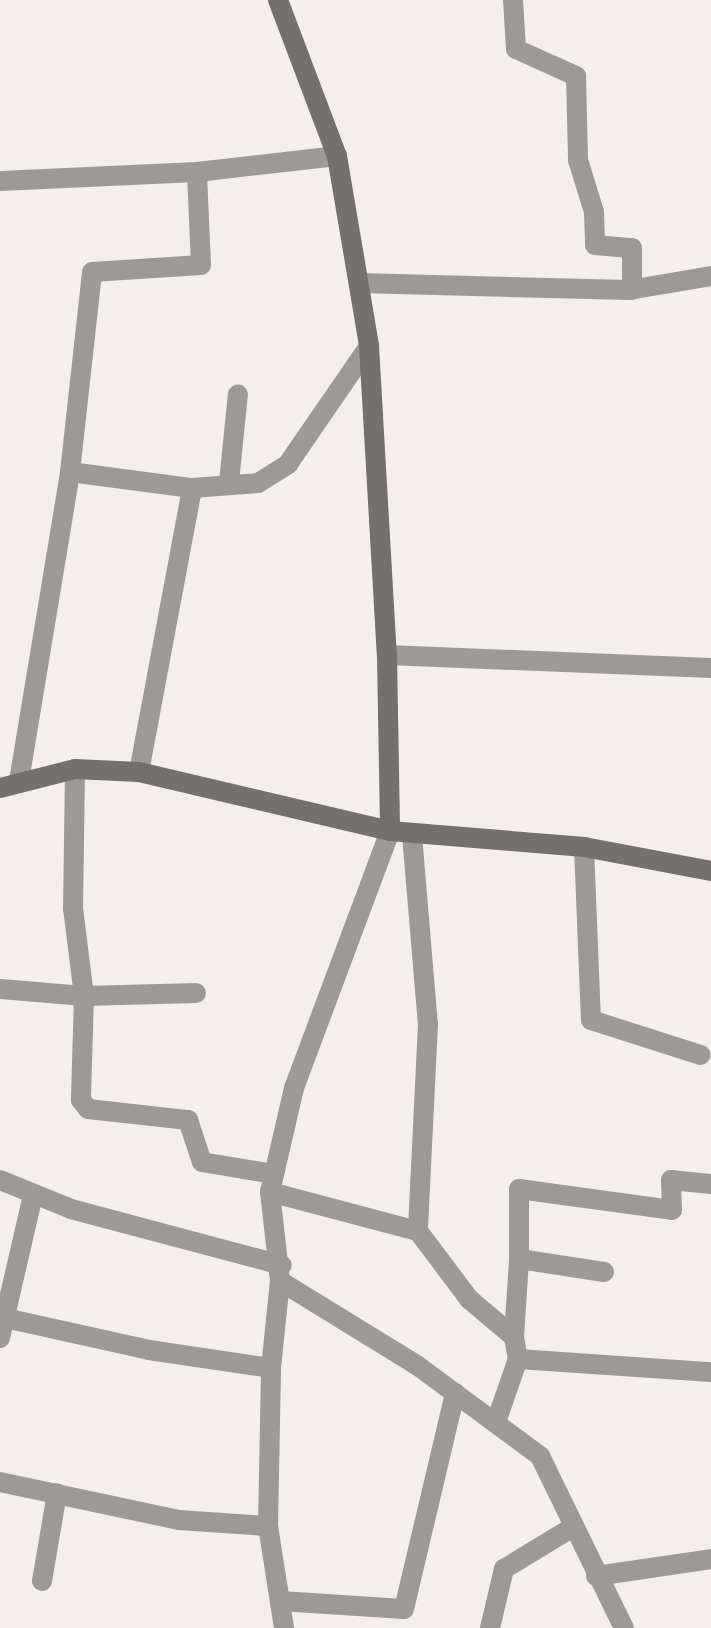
<!DOCTYPE html>
<style>
body{margin:0}
#map{position:relative;width:711px;height:1628px;overflow:hidden;background:#f4efed;font-family:"Asap Condensed",sans-serif}
div>[style]{position:absolute}
.street>*{height:20px;margin:-10px;padding:0 10px;transform-origin:10px;border-radius:10px;background:#9c9a98}
.secondary>*{height:20px;margin:-10px;padding:0 10px;transform-origin:10px;border-radius:10px;background:#73706f}
span{translate:-50% -50%;white-space:nowrap;text-align:center;line-height:1.15;-webkit-text-stroke:6px #f4efed;paint-order:stroke}
</style>
<div id="map">
<div class="street">
<div style="left:513px;top:0;width:49px;rotate:86.5deg"></div>
<div style="left:516px;top:49px;width:66px;rotate:24.2deg"></div>
<div style="left:576px;top:76px;width:84px;rotate:88.6deg"></div>
<div style="left:578px;top:160px;width:54px;rotate:72.9deg"></div>
<div style="left:594px;top:212px;width:33px;rotate:88deg"></div>
<div style="left:595px;top:245px;width:37px;rotate:5deg"></div>
<div style="left:632px;top:248px;width:42px;rotate:90deg"></div>
<div style="left:0;top:181px;width:197px;rotate:-2.6deg"></div>
<div style="left:197px;top:172px;width:141px;rotate:-6.5deg"></div>
<div style="left:359px;top:283px;width:270px;rotate:1.5deg"></div>
<div style="left:629px;top:290px;width:83px;rotate:-9.7deg"></div>
<div style="left:70px;top:472px;width:123px;rotate:7.5deg"></div>
<div style="left:229px;top:482px;width:88px;rotate:-84.2deg"></div>
<div style="left:387px;top:655px;width:324px;rotate:2.3deg"></div>
<div style="left:75px;top:769px;width:139px;rotate:90.8deg"></div>
<div style="left:73px;top:908px;width:89px;rotate:82.9deg"></div>
<div style="left:84px;top:996px;width:104px;rotate:91.7deg"></div>
<div style="left:81px;top:1100px;width:11px;rotate:52deg"></div>
<div style="left:88px;top:1109px;width:101px;rotate:6.3deg"></div>
<div style="left:188px;top:1120px;width:44px;rotate:71.6deg"></div>
<div style="left:202px;top:1162px;width:73px;rotate:9.5deg"></div>
<div style="left:139px;top:772px;width:289px;rotate:-79.4deg"></div>
<div style="left:192px;top:488px;width:66px;rotate:-4.3deg"></div>
<div style="left:258px;top:483px;width:36px;rotate:-32deg"></div>
<div style="left:288px;top:464px;width:143px;rotate:-55.5deg"></div>
<div style="left:19px;top:781px;width:313px;rotate:-80.6deg"></div>
<div style="left:70px;top:472px;width:201px;rotate:-83.7deg"></div>
<div style="left:92px;top:272px;width:109px;rotate:-3.7deg"></div>
<div style="left:201px;top:265px;width:93px;rotate:-92.5deg"></div>
<div style="left:412px;top:835px;width:190px;rotate:85.2deg"></div>
<div style="left:428px;top:1024px;width:207px;rotate:92.8deg"></div>
<div style="left:584px;top:847px;width:173px;rotate:87.7deg"></div>
<div style="left:591px;top:1020px;width:115px;rotate:17.7deg"></div>
<div style="left:1px;top:989px;width:83px;rotate:4.8deg"></div>
<div style="left:84px;top:996px;width:112px;rotate:-1.5deg"></div>
<div style="left:0;top:1180px;width:77px;rotate:22.2deg"></div>
<div style="left:71px;top:1209px;width:218px;rotate:14.9deg"></div>
<div style="left:270px;top:1192px;width:153px;rotate:14.8deg"></div>
<div style="left:418px;top:1231px;width:85px;rotate:53.1deg"></div>
<div style="left:469px;top:1299px;width:59px;rotate:40.2deg"></div>
<div style="left:514px;top:1337px;width:78px;rotate:-86.3deg"></div>
<div style="left:519px;top:1259px;width:86px;rotate:8.7deg"></div>
<div style="left:519px;top:1259px;width:70px;rotate:-90deg"></div>
<div style="left:519px;top:1189px;width:154px;rotate:7.8deg"></div>
<div style="left:672px;top:1210px;width:30px;rotate:-92deg"></div>
<div style="left:671px;top:1180px;width:40px;rotate:5.7deg"></div>
<div style="left:280px;top:1281px;width:90px;rotate:-96.4deg"></div>
<div style="left:270px;top:1192px;width:107px;rotate:-77deg"></div>
<div style="left:294px;top:1088px;width:274px;rotate:-69.5deg"></div>
<div style="left:5px;top:1318px;width:148px;rotate:12.5deg"></div>
<div style="left:149px;top:1350px;width:123px;rotate:8.4deg"></div>
<div style="left:514px;top:1337px;width:22px;rotate:80deg"></div>
<div style="left:518px;top:1359px;width:193px;rotate:3.9deg"></div>
<div style="left:0;top:1338px;width:147px;rotate:-77deg"></div>
<div style="left:496px;top:1422px;width:67px;rotate:-70.8deg"></div>
<div style="left:0;top:1482px;width:183px;rotate:12deg"></div>
<div style="left:179px;top:1520px;width:89px;rotate:3.9deg"></div>
<div style="left:596px;top:1576px;width:116px;rotate:-8.4deg"></div>
<div style="left:42px;top:1581px;width:89px;rotate:-80.3deg"></div>
<div style="left:280px;top:1601px;width:124px;rotate:3.7deg"></div>
<div style="left:404px;top:1609px;width:222px;rotate:-76.7deg"></div>
<div style="left:284px;top:1628px;width:103px;rotate:-98.9deg"></div>
<div style="left:268px;top:1526px;width:158px;rotate:-88.9deg"></div>
<div style="left:271px;top:1368px;width:87px;rotate:-84.1deg"></div>
<div style="left:280px;top:1281px;width:162px;rotate:31.6deg"></div>
<div style="left:418px;top:1366px;width:152px;rotate:36.4deg"></div>
<div style="left:540px;top:1456px;width:191px;rotate:64deg"></div>
<div style="left:490px;top:1628px;width:61px;rotate:-76.7deg"></div>
<div style="left:504px;top:1569px;width:81px;rotate:-31.3deg"></div>
</div>
<div class="secondary">
<div style="left:278px;top:0;width:167px;rotate:69.3deg"></div>
<div style="left:337px;top:156px;width:193px;rotate:80.4deg"></div>
<div style="left:369px;top:346px;width:310px;rotate:86.7deg"></div>
<div style="left:387px;top:655px;width:176px;rotate:89deg"></div>
<div style="left:390px;top:831px;width:195px;rotate:4.7deg"></div>
<div style="left:584px;top:847px;width:129px;rotate:10.7deg"></div>
<div style="left:0;top:788px;width:77px;rotate:-14.2deg"></div>
<div style="left:75px;top:769px;width:64px;rotate:2.7deg"></div>
<div style="left:139px;top:772px;width:258px;rotate:13.2deg"></div>
</div>
</div>
